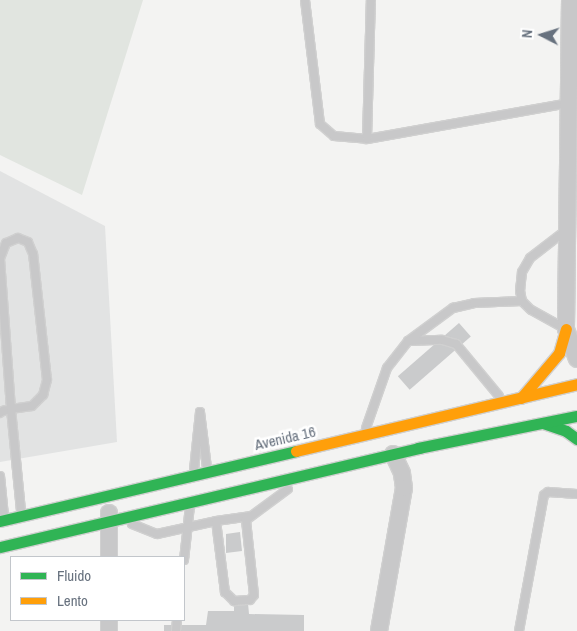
<!DOCTYPE html>
<style>
body{margin:0}
#map{position:relative;width:577px;height:631px;overflow:hidden;background:#f3f3f2;font-family:"Archivo Narrow",sans-serif}
div>[style]{position:absolute}
.built>*{inset:0;background:#e2e3e3}
.green>*{inset:0;background:#e1e5e0}
.building>*{inset:0;background:#cacbcc;transform-origin:0 0}
.roads{filter:drop-shadow(1px 0 #d0d0d0) drop-shadow(-1px 0 #d0d0d0) drop-shadow(0 1px #d0d0d0) drop-shadow(0 -1px #d0d0d0)}
.lane>*{height:8px;margin:-4px;padding:0 4px;transform-origin:4px;border-radius:4px;background:#c8c8c9}
.street>*{height:16px;margin:-8px;padding:0 8px;transform-origin:8px;border-radius:8px;background:#c8c8c9}
.fast>*{height:11px;margin:-5.5px;padding:0 5.5px;transform-origin:5.5px;border-radius:5.5px;background:#30b455}
.slow>*{height:11px;margin:-5.5px;padding:0 5.5px;transform-origin:5.5px;border-radius:5.5px;background:#ff9f0a}
span{translate:-50% -50%;white-space:nowrap;text-align:center;line-height:1.15;-webkit-text-stroke:5px #fff;paint-order:stroke}
.street-label{font-size:15px;color:#67717e}
.legend{position:absolute;left:10px;top:556px;width:175px;height:65px;box-sizing:border-box;background:#fff;border:1px solid #c2c6cb;margin:0;padding:6px 9px;list-style:none;font-size:15px;color:#67717e}
.legend li{display:flex;align-items:center;gap:10px;height:25px}
.legend b{width:25px;border:1px solid #c2c6cb}
.north{position:absolute;left:517px;top:10px;width:50px;height:50px;-webkit-text-stroke:4px #fff;paint-order:stroke;rotate:275deg;font-size:14px;font-weight:700;line-height:20px;text-align:center;color:#67717e}
.north::after{content:'';display:block;margin:auto;width:18px;height:22px;background:#67717e;clip-path:polygon(50% 0,100% 100%,50% 72%,0 100%)}
</style>
<div id="map">
<div class="built">
<div style="clip-path:polygon(0 171px,105px 226px,117px 442px,0 462px)"></div>
</div>
<div class="green">
<div style="clip-path:polygon(0 0,143px 0,82px 195px,0 155px)"></div>
</div>
<div class="building">
<div style="left:459px;top:323px;width:18px;height:81px;rotate:49deg"></div>
<div style="clip-path:polygon(240px 532px,242px 551px,226px 553px,226px 534px)"></div>
<div style="clip-path:polygon(248px 603px,249px 614px,304px 615px,304px 631px,164px 631px,164px 625px,206px 625px,208px 611px,234px 611px,234px 604px)"></div>
</div>
<div class="roads">
<div class="lane">
<div style="left:305px;top:0;width:125px;rotate:83.1deg"></div>
<div style="left:320px;top:124px;width:18px;rotate:41deg"></div>
<div style="left:334px;top:136px;width:33px;rotate:5deg"></div>
<div style="left:367px;top:139px;width:205px;rotate:-10.1deg"></div>
<div style="left:367px;top:139px;width:139px;rotate:-88.4deg"></div>
<div style="left:562px;top:327px;width:35px;rotate:-151deg"></div>
<div style="left:531px;top:310px;width:13px;rotate:-135deg"></div>
<div style="left:522px;top:301px;width:10px;rotate:-101deg"></div>
<div style="left:520px;top:291px;width:19px;rotate:-84deg"></div>
<div style="left:522px;top:272px;width:16px;rotate:-60deg"></div>
<div style="left:530px;top:258px;width:44px;rotate:-37.6deg"></div>
<div style="left:408px;top:341px;width:34px;rotate:-2deg"></div>
<div style="left:442px;top:340px;width:15px;rotate:16deg"></div>
<div style="left:456px;top:344px;width:67px;rotate:50.4deg"></div>
<div style="left:0;top:413px;width:4px;rotate:-34deg"></div>
<div style="left:3px;top:411px;width:8px;rotate:-14deg"></div>
<div style="left:11px;top:409px;width:21px;rotate:-8deg"></div>
<div style="left:32px;top:406px;width:16px;rotate:-45deg"></div>
<div style="left:43px;top:395px;width:16px;rotate:-75deg"></div>
<div style="left:47px;top:380px;width:127px;rotate:-96.3deg"></div>
<div style="left:33px;top:254px;width:13px;rotate:-113deg"></div>
<div style="left:28px;top:242px;width:11px;rotate:-158deg"></div>
<div style="left:18px;top:238px;width:13px;rotate:157deg"></div>
<div style="left:6px;top:243px;width:17px;rotate:111deg"></div>
<div style="left:0;top:259px;width:150px;rotate:85.8deg"></div>
<div style="left:11px;top:409px;width:102px;rotate:84.4deg"></div>
<div style="left:366px;top:428px;width:64px;rotate:-70.7deg"></div>
<div style="left:387px;top:368px;width:34px;rotate:-52deg"></div>
<div style="left:408px;top:341px;width:56px;rotate:-36.3deg"></div>
<div style="left:453px;top:308px;width:22px;rotate:-13deg"></div>
<div style="left:474px;top:303px;width:48px;rotate:-2.4deg"></div>
<div style="left:194px;top:470px;width:58px;rotate:-84.1deg"></div>
<div style="left:200px;top:412px;width:56px;rotate:82.9deg"></div>
<div style="left:0;top:476px;width:40px;rotate:84.3deg"></div>
<div style="left:216px;top:521px;width:34px;rotate:-8deg"></div>
<div style="left:132px;top:524px;width:27px;rotate:22deg"></div>
<div style="left:157px;top:534px;width:60px;rotate:-12.4deg"></div>
<div style="left:216px;top:521px;width:72px;rotate:82.8deg"></div>
<div style="left:225px;top:592px;width:13px;rotate:45deg"></div>
<div style="left:234px;top:601px;width:16px;rotate:-4deg"></div>
<div style="left:250px;top:600px;width:6px;rotate:-51deg"></div>
<div style="left:254px;top:595px;width:75px;rotate:-96.1deg"></div>
<div style="left:246px;top:520px;width:52px;rotate:-36.4deg"></div>
<div style="left:184px;top:560px;width:54px;rotate:-83.7deg"></div>
<div style="left:176px;top:631px;width:11px;rotate:-85deg"></div>
<div style="left:519px;top:631px;width:138px;rotate:-79.6deg"></div>
<div style="left:544px;top:495px;width:5px;rotate:-37deg"></div>
<div style="left:548px;top:492px;width:29px;rotate:4deg"></div>
</div>
<div class="street">
<div style="left:570px;top:0;width:329px;rotate:90.7deg"></div>
<div style="left:566px;top:329px;width:32px;rotate:70deg"></div>
<div style="left:109px;top:513px;width:44px;rotate:90deg"></div>
<div style="left:109px;top:620px;width:11px;rotate:90deg"></div>
<div style="left:379px;top:631px;width:145px;rotate:-80.1deg"></div>
<div style="left:404px;top:488px;width:15px;rotate:-98deg"></div>
<div style="left:402px;top:473px;width:21px;rotate:-115deg"></div>
</div>
<div class="fast">
<div style="left:543px;top:423px;width:24px;rotate:19deg"></div>
<div style="left:566px;top:431px;width:14px;rotate:36deg"></div>
<div style="left:0;top:521px;width:304px;rotate:-13.3deg"></div>
<div style="left:0;top:547px;width:430px;rotate:-13.3deg"></div>
<div style="left:418px;top:448px;width:162px;rotate:-11.4deg"></div>
</div>
<div class="slow">
<div style="left:521px;top:398px;width:59px;rotate:-49.8deg"></div>
<div style="left:559px;top:353px;width:25px;rotate:-74deg"></div>
<div style="left:296px;top:451px;width:289px;rotate:-13.4deg"></div>
</div>
</div>
<div class="street-label">
<span style="left:285px;top:438px;rotate:-13deg">Avenida 16</span>
</div>
<ul class="legend">
<li><b style="height:6px;background:#30b455"></b>Fluido</li>
<li><b style="height:6px;background:#ff9f0a"></b>Lento</li>
</ul>
<div class="north">N</div>
</div>
